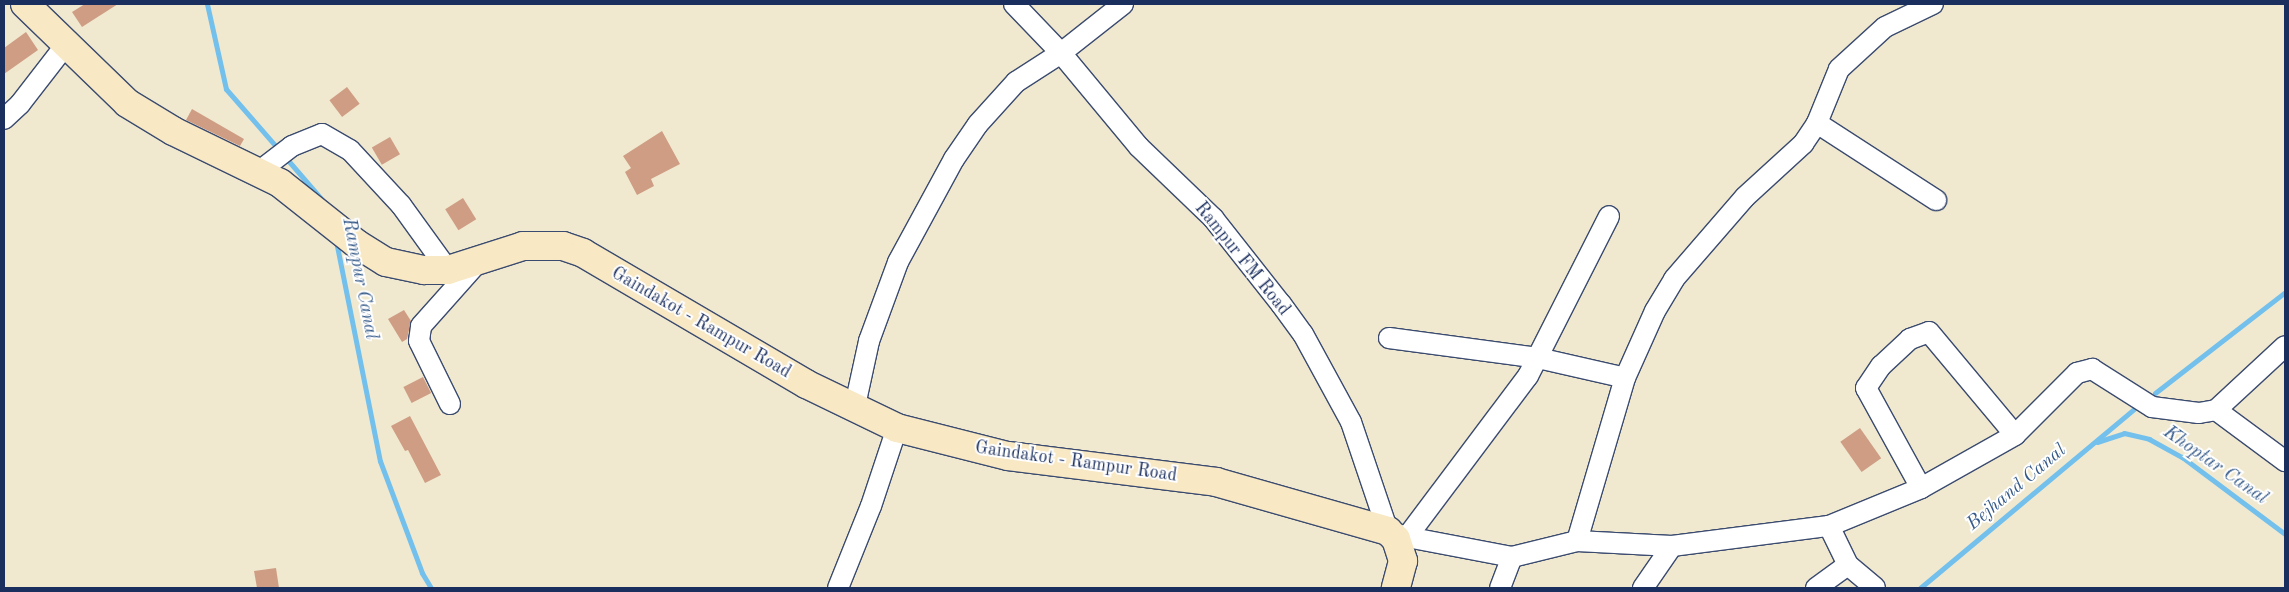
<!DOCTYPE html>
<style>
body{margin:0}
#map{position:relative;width:2289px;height:592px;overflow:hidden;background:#f0e9d0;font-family:"Old Standard TT",serif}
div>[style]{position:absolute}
.stream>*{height:5px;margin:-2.5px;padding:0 2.5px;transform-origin:2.5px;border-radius:2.5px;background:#73c0ed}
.building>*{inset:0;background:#ce9d83;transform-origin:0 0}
.roads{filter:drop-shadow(1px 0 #3b4b6f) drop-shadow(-1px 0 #3b4b6f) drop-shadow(0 1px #3b4b6f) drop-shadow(0 -1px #3b4b6f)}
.street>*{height:20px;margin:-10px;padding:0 10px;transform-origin:10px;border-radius:10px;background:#fff}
.secondary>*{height:28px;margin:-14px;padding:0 14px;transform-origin:14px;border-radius:14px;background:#f8e8c3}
span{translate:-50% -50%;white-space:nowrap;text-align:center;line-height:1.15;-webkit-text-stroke:4px #fff;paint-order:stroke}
.street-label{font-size:18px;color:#1b2f5e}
.water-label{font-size:19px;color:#355a89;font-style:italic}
.frame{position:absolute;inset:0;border:5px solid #1b2f5e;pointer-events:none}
</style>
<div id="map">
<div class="stream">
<div style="left:207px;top:4px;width:87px;rotate:77.4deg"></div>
<div style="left:226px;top:89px;width:82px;rotate:48.9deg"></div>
<div style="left:286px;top:158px;width:58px;rotate:49.2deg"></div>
<div style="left:336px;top:241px;width:224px;rotate:78.7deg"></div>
<div style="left:380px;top:461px;width:120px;rotate:69.4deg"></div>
<div style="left:422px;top:573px;width:17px;rotate:59deg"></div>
<div style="left:2155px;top:393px;width:165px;rotate:-37.8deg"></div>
<div style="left:2097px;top:442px;width:28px;rotate:-18deg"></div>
<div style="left:2124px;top:433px;width:26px;rotate:13deg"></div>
<div style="left:2149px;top:439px;width:38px;rotate:29deg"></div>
<div style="left:2182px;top:457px;width:129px;rotate:36.8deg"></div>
<div style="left:1920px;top:588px;width:278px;rotate:-39.9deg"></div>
</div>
<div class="building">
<div style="clip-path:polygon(85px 4px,118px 4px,82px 27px,72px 12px)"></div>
<div style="clip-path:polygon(26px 32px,38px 50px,4px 74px,4px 48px)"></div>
<div style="left:347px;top:87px;width:21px;height:22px;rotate:53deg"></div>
<div style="clip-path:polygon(192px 109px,244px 139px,240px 146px,186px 120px)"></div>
<div style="clip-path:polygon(662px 131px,680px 164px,651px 179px,654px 186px,637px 195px,625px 172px,631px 168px,623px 156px)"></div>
<div style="left:390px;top:137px;width:20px;height:21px;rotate:60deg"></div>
<div style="left:463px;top:198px;width:25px;height:21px;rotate:58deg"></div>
<div style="clip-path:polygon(404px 310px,411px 321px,407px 339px,402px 342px,388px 319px)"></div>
<div style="left:423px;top:377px;width:18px;height:22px;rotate:63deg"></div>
<div style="clip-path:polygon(410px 416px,441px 475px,425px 483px,408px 450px,405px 451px,391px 426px)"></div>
<div style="left:1860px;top:428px;width:37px;height:24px;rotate:55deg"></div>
<div style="clip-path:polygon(276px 568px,279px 588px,257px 588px,254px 571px)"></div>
</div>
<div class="roads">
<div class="street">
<div style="left:1014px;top:4px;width:68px;rotate:46.2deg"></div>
<div style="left:1061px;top:53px;width:122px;rotate:50.3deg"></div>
<div style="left:1139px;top:147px;width:103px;rotate:43.8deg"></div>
<div style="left:1213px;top:218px;width:110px;rotate:51.7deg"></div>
<div style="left:1281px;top:304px;width:37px;rotate:54deg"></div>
<div style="left:1303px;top:334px;width:100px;rotate:61.4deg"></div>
<div style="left:1351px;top:422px;width:115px;rotate:71.3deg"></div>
<div style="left:1388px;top:531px;width:20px;rotate:18deg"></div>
<div style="left:1407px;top:537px;width:107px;rotate:10.8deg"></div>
<div style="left:1512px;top:557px;width:67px;rotate:-13.8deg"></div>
<div style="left:1577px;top:541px;width:95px;rotate:3deg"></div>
<div style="left:1672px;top:546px;width:158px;rotate:-7.3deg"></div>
<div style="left:1829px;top:526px;width:100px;rotate:-22.4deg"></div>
<div style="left:1921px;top:488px;width:108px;rotate:-29.4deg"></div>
<div style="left:2015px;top:435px;width:88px;rotate:-45deg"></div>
<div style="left:2077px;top:373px;width:16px;rotate:-15deg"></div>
<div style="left:2092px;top:369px;width:71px;rotate:32.3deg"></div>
<div style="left:2152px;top:407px;width:47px;rotate:7.3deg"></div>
<div style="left:2199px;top:413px;width:17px;rotate:-10deg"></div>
<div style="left:2216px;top:410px;width:94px;rotate:-42.8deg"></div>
<div style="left:4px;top:119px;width:22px;rotate:-43deg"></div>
<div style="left:20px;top:104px;width:78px;rotate:-52.3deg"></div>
<div style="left:1817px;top:123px;width:142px;rotate:32.9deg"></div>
<div style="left:257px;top:173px;width:44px;rotate:-37.6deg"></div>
<div style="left:292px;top:146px;width:32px;rotate:-22deg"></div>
<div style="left:322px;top:134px;width:32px;rotate:30deg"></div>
<div style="left:350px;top:150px;width:75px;rotate:47.2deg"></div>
<div style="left:401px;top:205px;width:80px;rotate:54.1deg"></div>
<div style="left:1389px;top:338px;width:150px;rotate:7.6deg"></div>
<div style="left:1538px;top:358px;width:89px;rotate:12.9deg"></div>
<div style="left:450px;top:404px;width:70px;rotate:-116.2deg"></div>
<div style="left:419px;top:341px;width:15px;rotate:-82deg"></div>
<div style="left:421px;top:326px;width:87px;rotate:-48.3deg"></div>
<div style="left:854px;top:410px;width:71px;rotate:-77.7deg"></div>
<div style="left:869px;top:341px;width:84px;rotate:-69.8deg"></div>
<div style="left:898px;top:262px;width:117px;rotate:-61.5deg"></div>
<div style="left:954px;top:159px;width:42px;rotate:-55.6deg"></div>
<div style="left:978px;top:124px;width:57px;rotate:-47.9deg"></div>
<div style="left:1016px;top:82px;width:54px;rotate:-32.8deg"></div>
<div style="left:1061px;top:53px;width:79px;rotate:-38.3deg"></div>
<div style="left:2216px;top:410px;width:86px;rotate:36.5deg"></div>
<div style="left:1921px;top:488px;width:114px;rotate:-118.8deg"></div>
<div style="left:1866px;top:388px;width:27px;rotate:-56deg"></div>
<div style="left:1881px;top:366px;width:40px;rotate:-43deg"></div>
<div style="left:1910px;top:339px;width:20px;rotate:-20deg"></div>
<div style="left:1929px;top:332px;width:134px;rotate:50.1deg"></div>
<div style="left:1829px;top:526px;width:43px;rotate:64deg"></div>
<div style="left:1848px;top:565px;width:35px;rotate:40deg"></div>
<div style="left:1407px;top:537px;width:201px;rotate:-53.1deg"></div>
<div style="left:1528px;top:376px;width:179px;rotate:-63.1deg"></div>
<div style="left:1577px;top:541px;width:170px;rotate:-73.6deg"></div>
<div style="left:1625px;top:378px;width:73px;rotate:-65.9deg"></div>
<div style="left:1655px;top:311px;width:37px;rotate:-59deg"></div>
<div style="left:1674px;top:279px;width:108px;rotate:-49.1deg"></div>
<div style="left:1745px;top:197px;width:79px;rotate:-42.4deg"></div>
<div style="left:1803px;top:144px;width:25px;rotate:-56deg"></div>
<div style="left:1817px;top:123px;width:58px;rotate:-67.8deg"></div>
<div style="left:1839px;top:69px;width:62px;rotate:-42.4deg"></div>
<div style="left:1885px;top:27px;width:53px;rotate:-25.6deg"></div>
<div style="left:838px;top:588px;width:88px;rotate:-68.1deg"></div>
<div style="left:871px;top:506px;width:82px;rotate:-71.6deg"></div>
<div style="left:1500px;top:588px;width:33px;rotate:-69deg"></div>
<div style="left:1643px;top:588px;width:51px;rotate:-55.4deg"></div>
<div style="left:1816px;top:588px;width:39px;rotate:-36deg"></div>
</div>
<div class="secondary">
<div style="left:25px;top:4px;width:142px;rotate:44.1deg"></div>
<div style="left:127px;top:103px;width:54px;rotate:31.3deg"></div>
<div style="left:173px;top:131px;width:119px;rotate:25.9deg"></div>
<div style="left:280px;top:183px;width:98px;rotate:38.4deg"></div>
<div style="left:357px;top:244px;width:34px;rotate:32deg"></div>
<div style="left:386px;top:262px;width:39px;rotate:12deg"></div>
<div style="left:424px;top:270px;width:24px"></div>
<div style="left:448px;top:270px;width:79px;rotate:-17.7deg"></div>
<div style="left:523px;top:246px;width:40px"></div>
<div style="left:563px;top:246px;width:21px;rotate:19deg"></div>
<div style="left:583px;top:253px;width:259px;rotate:30.4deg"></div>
<div style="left:806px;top:384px;width:101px;rotate:25.8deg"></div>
<div style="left:897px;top:428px;width:114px;rotate:14.2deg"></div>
<div style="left:1008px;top:456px;width:210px;rotate:7.1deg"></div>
<div style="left:1216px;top:482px;width:179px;rotate:15.9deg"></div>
<div style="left:1388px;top:531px;width:11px;rotate:45deg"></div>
<div style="left:1396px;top:539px;width:23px;rotate:72deg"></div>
<div style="left:1403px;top:561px;width:28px;rotate:105deg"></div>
</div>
</div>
<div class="street-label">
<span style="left:1242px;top:259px;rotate:51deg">Rampur FM Road</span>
<span style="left:701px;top:323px;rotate:30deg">Gaindakot - Rampur Road</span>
<span style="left:1076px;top:462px;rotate:8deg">Gaindakot - Rampur Road</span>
</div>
<div class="water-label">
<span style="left:359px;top:279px;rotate:79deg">Rampur Canal</span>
<span style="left:2215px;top:466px;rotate:35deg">Khoptar Canal</span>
<span style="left:2017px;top:488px;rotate:-40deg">Bejhand Canal</span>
</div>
<div class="frame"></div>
</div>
